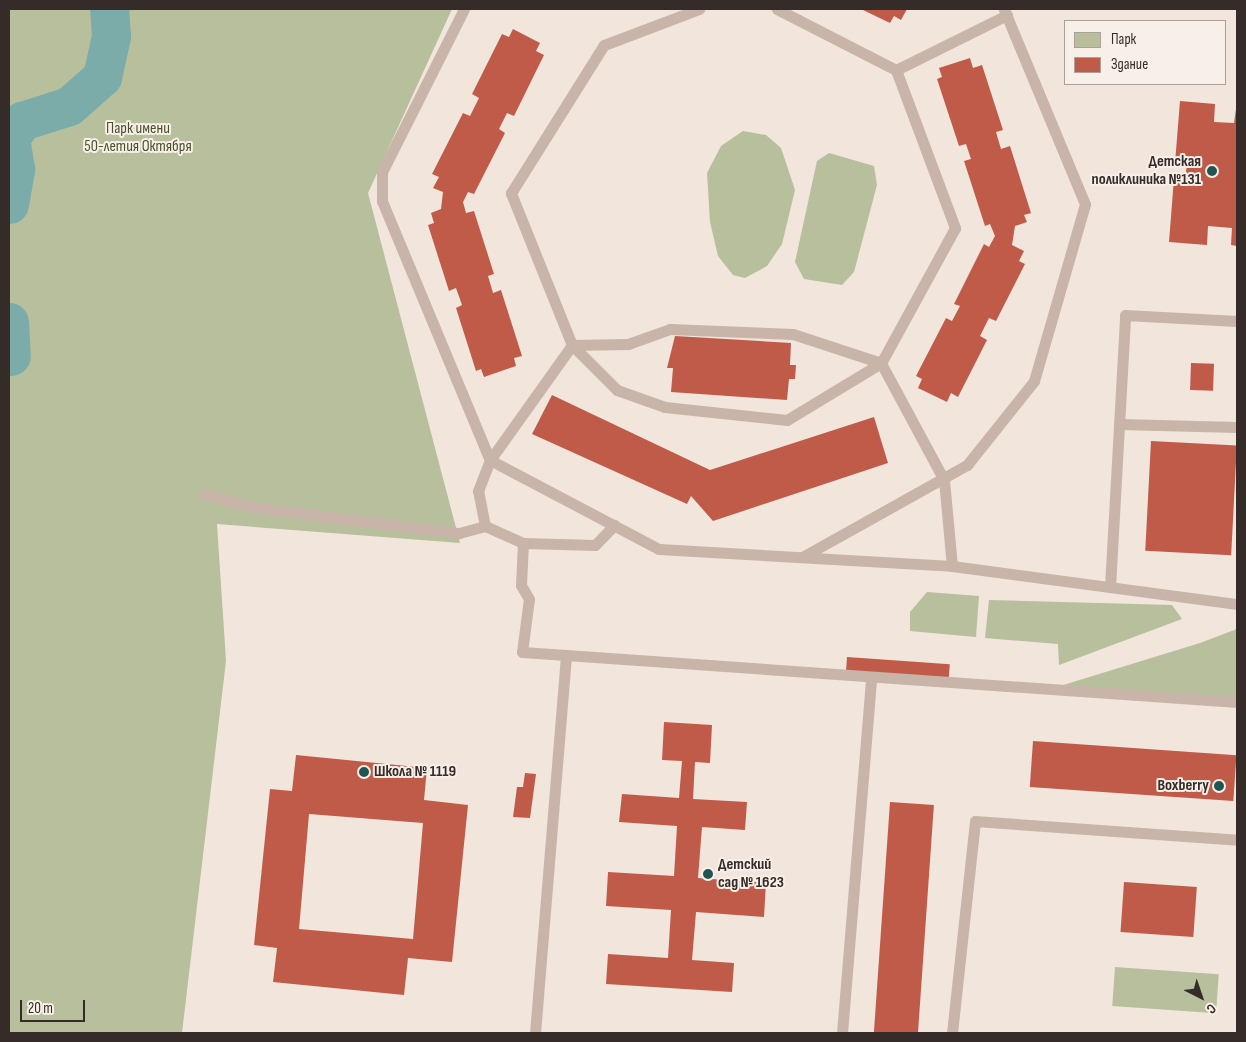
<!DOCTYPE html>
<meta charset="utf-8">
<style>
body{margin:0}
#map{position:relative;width:1246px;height:1042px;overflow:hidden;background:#f1e5dc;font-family:"Sofia Sans Condensed",sans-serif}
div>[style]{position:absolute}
.green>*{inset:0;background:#b7bf9c;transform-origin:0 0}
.river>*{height:39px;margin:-19.5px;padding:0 19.5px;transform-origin:19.5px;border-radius:19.5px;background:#7cacaa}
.building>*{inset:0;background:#c05b4a;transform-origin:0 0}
.service>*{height:11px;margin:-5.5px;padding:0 5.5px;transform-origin:5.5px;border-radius:5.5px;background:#c8b4a8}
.dots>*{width:14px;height:14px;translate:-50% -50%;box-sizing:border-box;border:2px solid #f8efe8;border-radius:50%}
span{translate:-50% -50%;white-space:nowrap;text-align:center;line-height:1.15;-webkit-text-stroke:4px #f8efe8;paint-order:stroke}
.park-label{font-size:16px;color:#48522d}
.poi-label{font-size:16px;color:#352b28;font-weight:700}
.right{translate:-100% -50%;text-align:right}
.left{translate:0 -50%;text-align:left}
.frame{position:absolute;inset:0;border:10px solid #352b28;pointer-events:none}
.legend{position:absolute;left:1064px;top:20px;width:162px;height:65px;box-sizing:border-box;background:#f8efe8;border:1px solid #aaa19b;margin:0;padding:6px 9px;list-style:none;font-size:15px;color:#352b28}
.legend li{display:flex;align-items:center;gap:10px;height:25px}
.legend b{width:25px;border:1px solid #aaa19b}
.north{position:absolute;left:1176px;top:972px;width:50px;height:50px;-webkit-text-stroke:4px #f8efe8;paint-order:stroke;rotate:139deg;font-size:14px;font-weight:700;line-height:20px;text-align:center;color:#352b28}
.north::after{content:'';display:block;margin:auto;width:18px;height:22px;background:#352b28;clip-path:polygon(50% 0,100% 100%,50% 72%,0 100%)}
.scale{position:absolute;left:20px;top:1000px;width:65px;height:22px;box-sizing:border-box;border:2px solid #352b28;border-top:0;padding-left:6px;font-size:15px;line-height:18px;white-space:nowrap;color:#352b28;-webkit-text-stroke:4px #f8efe8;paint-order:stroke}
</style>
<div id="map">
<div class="green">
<div style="clip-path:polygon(9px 9px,452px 9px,368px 193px,460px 543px,217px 524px,226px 661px,182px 1033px,9px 1033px)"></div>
<div style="clip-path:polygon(743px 131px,766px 135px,781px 148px,795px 190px,782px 244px,767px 266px,745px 278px,733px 275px,718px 256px,710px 222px,707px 173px,721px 146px)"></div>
<div style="clip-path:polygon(829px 153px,874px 166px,877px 185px,854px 272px,842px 285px,804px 279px,795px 262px,817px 161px)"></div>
<div style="clip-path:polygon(927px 592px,979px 596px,976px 637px,910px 631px,910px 612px)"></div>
<div style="clip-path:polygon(989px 600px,1172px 605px,1182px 619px,1059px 665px,1058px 644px,985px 638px)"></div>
<div style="clip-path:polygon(1237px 629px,1237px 702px,1047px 690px,1200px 643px)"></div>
<div style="left:1115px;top:967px;width:104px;height:39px;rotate:4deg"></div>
</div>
<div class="river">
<div style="left:9px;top:204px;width:36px;rotate:-80deg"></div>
<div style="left:15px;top:169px;width:31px;rotate:-99deg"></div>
<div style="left:10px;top:138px;width:21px;rotate:-55deg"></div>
<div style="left:22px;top:121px;width:49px;rotate:-17.7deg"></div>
<div style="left:69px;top:106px;width:44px;rotate:-41.3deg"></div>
<div style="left:102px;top:77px;width:42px;rotate:-77.6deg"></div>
<div style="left:111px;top:36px;width:27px;rotate:-94deg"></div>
<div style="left:9px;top:322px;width:34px;rotate:87deg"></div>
</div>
<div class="building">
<div style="clip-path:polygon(861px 9px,907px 9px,901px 20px,894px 16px,890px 23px)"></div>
<div style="clip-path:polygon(513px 29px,540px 43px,536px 51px,544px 55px,514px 116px,507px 113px,499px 129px,505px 133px,474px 194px,468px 192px,463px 202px,466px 213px,474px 211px,494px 274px,488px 276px,493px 293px,501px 290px,522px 356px,514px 358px,516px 366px,484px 377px,481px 369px,476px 371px,456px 308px,462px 305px,456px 288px,449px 291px,428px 225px,434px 223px,431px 213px,441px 209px,443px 192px,433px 188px,439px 177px,432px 174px,463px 113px,470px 116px,479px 98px,472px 94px,502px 34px,509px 37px)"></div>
<div style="clip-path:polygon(970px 58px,973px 68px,982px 65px,1003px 130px,996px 132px,1001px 149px,1010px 146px,1031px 213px,1024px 215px,1027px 222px,1015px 226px,1012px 245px,1024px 251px,1019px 261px,1025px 264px,996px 321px,989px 318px,980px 336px,987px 340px,958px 397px,951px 393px,947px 402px,918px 388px,922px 379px,916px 376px,946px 318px,952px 321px,960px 306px,954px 304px,984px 244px,989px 247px,995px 236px,990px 224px,985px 226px,964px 161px,971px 159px,966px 144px,959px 146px,937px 79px,942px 77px,939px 68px)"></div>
<div style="clip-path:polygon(1180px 101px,1215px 104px,1214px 122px,1234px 123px,1237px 102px,1237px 246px,1231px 245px,1232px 228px,1208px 226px,1207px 245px,1169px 242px,1174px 178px,1185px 179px,1187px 164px,1175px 163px)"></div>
<div style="clip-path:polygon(675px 336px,791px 343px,790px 365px,796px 365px,795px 379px,789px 379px,787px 400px,671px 392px,673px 368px,667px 368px)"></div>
<div style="left:1191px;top:363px;width:23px;height:27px;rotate:2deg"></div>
<div style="clip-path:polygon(552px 395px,710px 470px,874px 417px,888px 463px,713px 521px,691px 496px,687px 504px,532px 434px)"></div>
<div style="left:1151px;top:441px;width:86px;height:110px;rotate:3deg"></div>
<div style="left:847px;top:657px;width:103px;height:19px;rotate:4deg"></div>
<div style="clip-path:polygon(664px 722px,712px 725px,710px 763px,695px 762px,693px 799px,747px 802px,745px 830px,702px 827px,698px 878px,766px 883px,764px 917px,696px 912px,692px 960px,734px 963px,732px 992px,606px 984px,608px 954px,668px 958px,671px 910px,606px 906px,608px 872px,674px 876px,677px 826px,619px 822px,622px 794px,679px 798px,682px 761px,662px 760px)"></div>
<div style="left:1033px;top:741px;width:204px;height:46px;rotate:4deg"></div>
<div style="clip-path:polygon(evenodd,296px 755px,427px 768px,424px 800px,468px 805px,452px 962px,408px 958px,404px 995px,273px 982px,277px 948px,254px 945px,270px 789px,292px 791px,296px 755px,309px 814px,423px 823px,413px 939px,299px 929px,309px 814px)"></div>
<div style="clip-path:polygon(525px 773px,536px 774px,530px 818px,513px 817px,517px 787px,523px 787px)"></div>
<div style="left:890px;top:802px;width:44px;height:232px;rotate:4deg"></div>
<div style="left:1124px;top:882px;width:73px;height:50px;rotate:4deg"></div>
</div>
<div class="service">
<div style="left:464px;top:9px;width:182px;rotate:116.7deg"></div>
<div style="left:382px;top:172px;width:29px;rotate:90deg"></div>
<div style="left:382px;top:201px;width:281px;rotate:67.4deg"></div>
<div style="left:490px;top:460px;width:191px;rotate:27.8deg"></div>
<div style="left:659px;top:549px;width:293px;rotate:3.3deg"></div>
<div style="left:952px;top:566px;width:288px;rotate:7.6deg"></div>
<div style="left:777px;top:9px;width:134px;rotate:27.1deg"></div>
<div style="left:896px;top:70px;width:124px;rotate:-26.4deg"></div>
<div style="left:896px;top:70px;width:169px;rotate:69.5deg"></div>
<div style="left:955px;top:228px;width:154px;rotate:118.7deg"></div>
<div style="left:881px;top:363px;width:133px;rotate:61.7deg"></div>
<div style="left:944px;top:480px;width:86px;rotate:84.7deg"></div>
<div style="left:670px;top:329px;width:123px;rotate:2.3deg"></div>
<div style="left:793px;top:334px;width:93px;rotate:18.2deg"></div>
<div style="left:881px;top:363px;width:110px;rotate:148.8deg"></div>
<div style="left:787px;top:420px;width:123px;rotate:-173.9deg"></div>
<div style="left:665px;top:407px;width:51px;rotate:-160.5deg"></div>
<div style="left:617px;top:390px;width:64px;rotate:-135deg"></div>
<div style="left:572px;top:345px;width:56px;rotate:-1deg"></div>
<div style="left:628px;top:344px;width:45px;rotate:-19.7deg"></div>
<div style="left:1119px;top:424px;width:118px;rotate:1.5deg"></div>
<div style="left:204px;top:494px;width:50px;rotate:15.2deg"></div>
<div style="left:252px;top:507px;width:209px;rotate:7.2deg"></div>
<div style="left:459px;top:533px;width:27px;rotate:-15deg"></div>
<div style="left:523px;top:543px;width:72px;rotate:1.6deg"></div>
<div style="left:595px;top:545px;width:28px;rotate:-46deg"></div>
<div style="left:804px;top:556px;width:187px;rotate:-29.2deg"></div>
<div style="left:967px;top:465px;width:107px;rotate:-51.4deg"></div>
<div style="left:1034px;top:381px;width:184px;rotate:-73.9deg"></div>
<div style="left:1085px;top:204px;width:211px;rotate:-112.6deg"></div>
<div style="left:1110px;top:587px;width:272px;rotate:-86.8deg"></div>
<div style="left:1125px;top:315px;width:112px;rotate:3.1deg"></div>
<div style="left:566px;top:655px;width:44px;rotate:-176.1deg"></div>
<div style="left:522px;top:652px;width:53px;rotate:-82.5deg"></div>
<div style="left:529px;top:599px;width:16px;rotate:-120deg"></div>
<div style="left:521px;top:585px;width:42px;rotate:-87.3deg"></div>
<div style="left:523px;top:543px;width:42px;rotate:-155.9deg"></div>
<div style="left:485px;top:526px;width:36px;rotate:-101deg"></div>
<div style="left:478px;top:491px;width:33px;rotate:-69deg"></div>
<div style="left:490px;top:460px;width:141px;rotate:-54.5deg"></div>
<div style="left:572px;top:345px;width:164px;rotate:-111.9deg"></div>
<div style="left:511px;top:193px;width:175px;rotate:-57.9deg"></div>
<div style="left:604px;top:45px;width:102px;rotate:-20.8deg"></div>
<div style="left:535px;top:1033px;width:379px;rotate:-85.3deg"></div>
<div style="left:566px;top:655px;width:673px;rotate:4.01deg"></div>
<div style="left:842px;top:1033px;width:356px;rotate:-85.3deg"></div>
<div style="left:952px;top:1033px;width:213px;rotate:-83.8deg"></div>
<div style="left:975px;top:821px;width:263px;rotate:4.1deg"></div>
</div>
<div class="dots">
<div style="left:1212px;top:171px;background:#205553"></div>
<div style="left:364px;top:772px;background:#205553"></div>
<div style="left:1219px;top:786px;background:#205553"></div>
<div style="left:708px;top:874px;background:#205553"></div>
</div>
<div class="park-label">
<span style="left:138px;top:138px">Парк имени<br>50-летия Октября</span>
</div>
<div class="poi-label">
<span class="right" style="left:1201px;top:171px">Детская<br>поликлиника №131</span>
<span class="left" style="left:374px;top:772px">Школа № 1119</span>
<span class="right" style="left:1209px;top:786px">Boxberry</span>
<span class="left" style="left:718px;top:874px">Детский<br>сад № 1623</span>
</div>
<div class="frame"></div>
<ul class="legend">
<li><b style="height:14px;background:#b7bf9c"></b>Парк</li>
<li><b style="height:14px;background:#c05b4a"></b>Здание</li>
</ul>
<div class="north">С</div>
<div class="scale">20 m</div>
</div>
